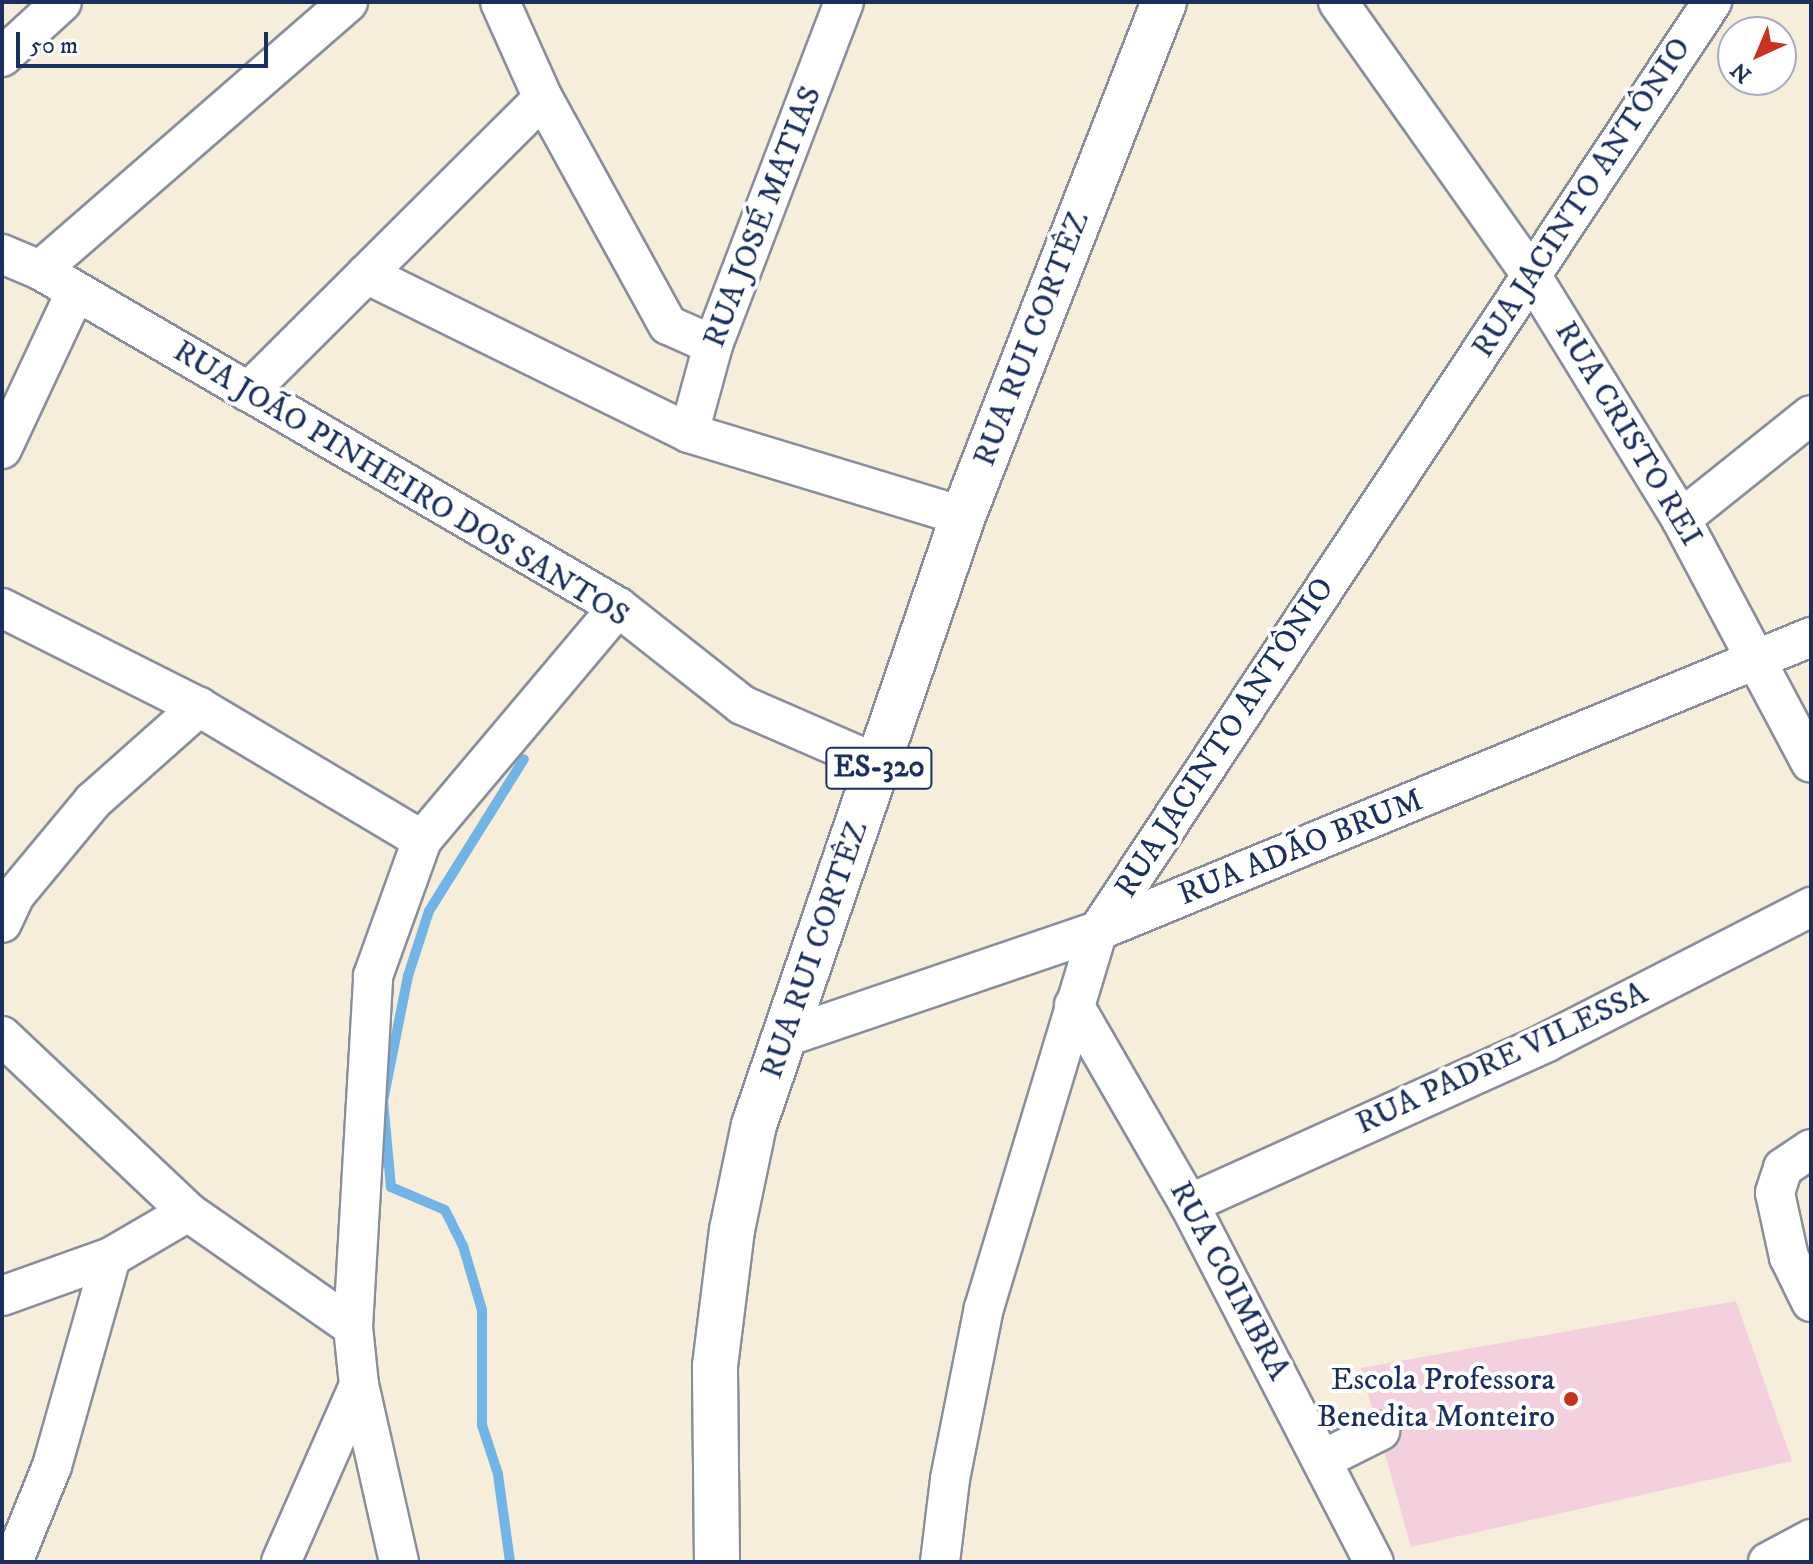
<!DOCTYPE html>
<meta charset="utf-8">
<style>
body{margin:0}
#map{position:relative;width:1813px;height:1564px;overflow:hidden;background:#f6edda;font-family:"IM FELL DW Pica",serif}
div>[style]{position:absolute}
.built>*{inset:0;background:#f4cfdd}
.stream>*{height:10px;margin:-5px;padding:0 5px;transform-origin:5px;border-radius:5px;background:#71b4e7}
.roads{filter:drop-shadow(2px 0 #888e9c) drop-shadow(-2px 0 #888e9c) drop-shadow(0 2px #888e9c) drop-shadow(0 -2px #888e9c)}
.minor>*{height:38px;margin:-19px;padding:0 19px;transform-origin:19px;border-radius:19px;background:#fff}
.major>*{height:44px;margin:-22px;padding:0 22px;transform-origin:22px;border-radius:22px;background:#fff}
.dots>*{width:22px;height:22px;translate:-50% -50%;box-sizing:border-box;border:4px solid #fff;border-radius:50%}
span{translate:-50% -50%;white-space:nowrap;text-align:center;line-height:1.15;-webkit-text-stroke:8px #fff;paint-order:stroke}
.shield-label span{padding:2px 6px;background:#fff;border:2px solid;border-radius:6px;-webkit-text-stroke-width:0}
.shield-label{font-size:30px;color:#1b2f5e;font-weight:700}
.street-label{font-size:32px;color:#1b2f5e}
.poi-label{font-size:32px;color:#1b2f5e}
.right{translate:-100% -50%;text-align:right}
.frame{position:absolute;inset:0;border:4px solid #1b2f5e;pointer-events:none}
.north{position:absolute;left:1717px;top:16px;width:80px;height:80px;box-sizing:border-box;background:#fff;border:2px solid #a4acbf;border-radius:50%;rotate:224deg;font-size:22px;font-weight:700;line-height:32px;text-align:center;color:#1b2f5e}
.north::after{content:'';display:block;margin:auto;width:28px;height:36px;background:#c8321e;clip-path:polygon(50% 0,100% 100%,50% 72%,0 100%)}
.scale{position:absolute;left:16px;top:32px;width:252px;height:36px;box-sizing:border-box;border:4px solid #1b2f5e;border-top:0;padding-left:10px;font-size:24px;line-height:28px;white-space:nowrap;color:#1b2f5e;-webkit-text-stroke:6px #fff;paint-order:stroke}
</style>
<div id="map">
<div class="built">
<div style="clip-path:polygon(1736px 1301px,1792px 1461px,1411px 1547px,1361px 1368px)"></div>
</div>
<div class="stream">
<div style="left:510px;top:1562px;width:89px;rotate:-97.8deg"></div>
<div style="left:498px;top:1474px;width:52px;rotate:-108.1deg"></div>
<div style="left:482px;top:1425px;width:115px;rotate:-90deg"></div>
<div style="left:482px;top:1310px;width:67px;rotate:-106.5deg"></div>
<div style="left:463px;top:1246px;width:40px;rotate:-116.6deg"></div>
<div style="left:445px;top:1210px;width:59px;rotate:-156.9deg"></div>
<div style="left:391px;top:1187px;width:86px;rotate:-95.3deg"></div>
<div style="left:383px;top:1101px;width:127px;rotate:-78.7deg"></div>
<div style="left:408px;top:976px;width:68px;rotate:-72.1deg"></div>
<div style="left:429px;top:911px;width:179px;rotate:-58deg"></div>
</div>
<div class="roads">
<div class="minor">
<div style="left:500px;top:2px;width:105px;rotate:65.9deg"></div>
<div style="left:543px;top:98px;width:259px;rotate:61.2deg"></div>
<div style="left:668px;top:325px;width:49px;rotate:24deg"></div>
<div style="left:1338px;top:2px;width:334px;rotate:54.7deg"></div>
<div style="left:1531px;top:275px;width:286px;rotate:58.4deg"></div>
<div style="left:1681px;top:519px;width:276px;rotate:62deg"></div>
<div style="left:2px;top:57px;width:81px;rotate:-42.5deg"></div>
<div style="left:2px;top:254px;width:41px;rotate:22.8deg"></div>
<div style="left:40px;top:270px;width:669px;rotate:30.24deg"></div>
<div style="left:618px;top:607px;width:158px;rotate:38.3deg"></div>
<div style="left:742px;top:705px;width:150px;rotate:23.5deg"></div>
<div style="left:40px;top:270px;width:408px;rotate:-41deg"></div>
<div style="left:366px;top:274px;width:360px;rotate:26.2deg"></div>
<div style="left:689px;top:433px;width:286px;rotate:16.9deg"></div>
<div style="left:248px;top:392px;width:416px;rotate:-44.9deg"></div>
<div style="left:689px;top:433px;width:91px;rotate:-74.7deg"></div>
<div style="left:713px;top:345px;width:367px;rotate:-69.1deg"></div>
<div style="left:2px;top:449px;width:172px;rotate:-64.9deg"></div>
<div style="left:1681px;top:519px;width:166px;rotate:-38.7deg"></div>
<div style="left:2px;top:608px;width:220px;rotate:26.7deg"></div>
<div style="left:199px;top:707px;width:260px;rotate:30.8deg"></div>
<div style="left:422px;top:840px;width:304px;rotate:-49.9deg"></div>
<div style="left:2px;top:923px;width:31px;rotate:-65deg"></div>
<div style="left:15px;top:895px;width:122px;rotate:-50.3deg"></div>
<div style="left:93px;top:801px;width:142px;rotate:-41.6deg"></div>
<div style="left:1074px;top:1005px;width:230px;rotate:60deg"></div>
<div style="left:1189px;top:1204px;width:403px;rotate:62.7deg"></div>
<div style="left:2px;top:1036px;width:256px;rotate:43.4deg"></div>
<div style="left:188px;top:1212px;width:201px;rotate:34.9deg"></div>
<div style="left:783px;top:1038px;width:333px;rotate:-18.8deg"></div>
<div style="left:1098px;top:931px;width:771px;rotate:-22.41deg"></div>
<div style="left:1811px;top:1149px;width:34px;rotate:146deg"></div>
<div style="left:1783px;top:1168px;width:26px;rotate:108deg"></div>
<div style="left:1775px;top:1193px;width:66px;rotate:77.7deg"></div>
<div style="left:1789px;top:1257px;width:50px;rotate:63.9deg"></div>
<div style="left:1189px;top:1204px;width:393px;rotate:-24.3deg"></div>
<div style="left:1547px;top:1042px;width:297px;rotate:-27.1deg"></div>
<div style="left:2px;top:1296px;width:116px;rotate:-19.7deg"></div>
<div style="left:111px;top:1257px;width:89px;rotate:-30.3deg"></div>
<div style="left:1324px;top:1459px;width:63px;rotate:-26.6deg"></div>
<div style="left:13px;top:1562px;width:104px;rotate:-67.9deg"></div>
<div style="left:52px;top:1466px;width:217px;rotate:-74.2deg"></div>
<div style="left:281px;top:1562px;width:193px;rotate:-66.2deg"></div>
<div style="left:399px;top:1562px;width:181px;rotate:-102.7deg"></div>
<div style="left:359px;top:1385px;width:58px;rotate:-95.9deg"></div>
<div style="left:353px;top:1327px;width:352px;rotate:-86.7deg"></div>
<div style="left:373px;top:976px;width:145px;rotate:-70.2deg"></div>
<div style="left:940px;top:1562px;width:84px;rotate:-83.1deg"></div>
<div style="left:950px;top:1479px;width:174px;rotate:-78.8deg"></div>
<div style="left:984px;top:1308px;width:394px;rotate:-73.2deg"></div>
<div style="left:1098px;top:931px;width:1114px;rotate:-56.54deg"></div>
<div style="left:1768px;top:1562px;width:49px;rotate:-28.1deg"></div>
</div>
<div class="major">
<div style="left:717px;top:1562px;width:196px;rotate:-90.6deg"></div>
<div style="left:715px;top:1366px;width:137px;rotate:-82.9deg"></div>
<div style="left:732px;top:1230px;width:107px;rotate:-78.2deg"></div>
<div style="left:754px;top:1125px;width:644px;rotate:-71.06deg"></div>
<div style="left:963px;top:516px;width:552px;rotate:-68.64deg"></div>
</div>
</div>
<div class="dots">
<div style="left:1571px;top:1399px;background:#c8321e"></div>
</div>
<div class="shield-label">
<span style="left:879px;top:768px">ES-320</span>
</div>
<div class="street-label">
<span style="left:1582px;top:198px;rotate:-57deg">RUA JACINTO ANTÔNIO</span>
<span style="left:763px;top:217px;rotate:-69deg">RUA JOSÉ MATIAS</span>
<span style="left:1032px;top:339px;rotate:-69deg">RUA RUI CORTÊZ</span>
<span style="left:1628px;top:434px;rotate:59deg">RUA CRISTO REI</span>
<span style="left:401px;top:484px;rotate:31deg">RUA JOÃO PINHEIRO DOS SANTOS</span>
<span style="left:1225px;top:738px;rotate:-57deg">RUA JACINTO ANTÔNIO</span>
<span style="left:1301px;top:848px;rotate:-22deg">RUA ADÃO BRUM</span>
<span style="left:815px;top:950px;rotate:-71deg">RUA RUI CORTÊZ</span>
<span style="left:1502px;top:1059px;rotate:-25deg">RUA PADRE VILESSA</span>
<span style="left:1229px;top:1281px;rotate:62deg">RUA COIMBRA</span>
</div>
<div class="poi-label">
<span class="right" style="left:1555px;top:1399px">Escola Professora<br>Benedita Monteiro</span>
</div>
<div class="frame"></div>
<div class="north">N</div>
<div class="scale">50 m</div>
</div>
